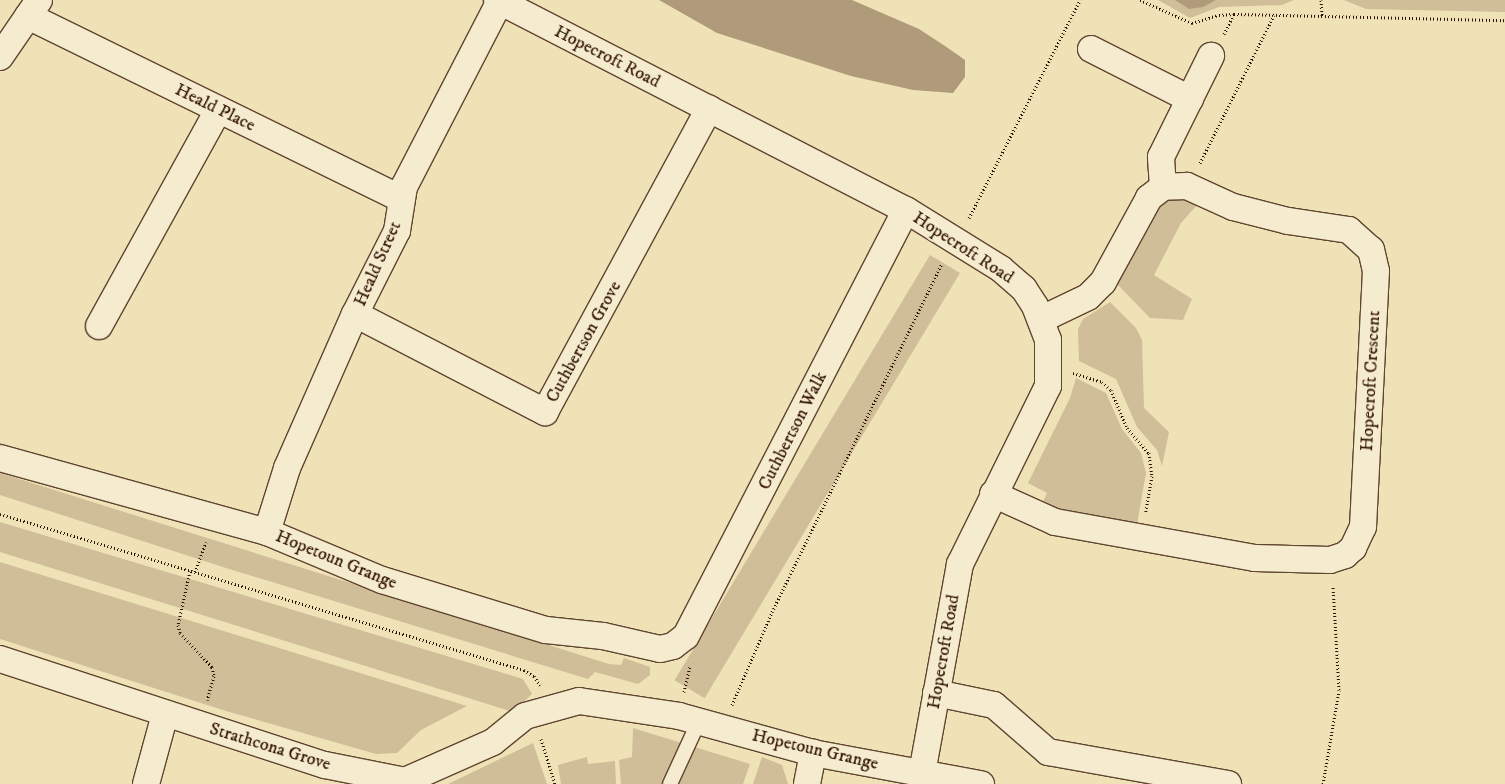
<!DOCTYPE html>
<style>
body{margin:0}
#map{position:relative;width:1505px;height:784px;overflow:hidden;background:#f0e2b7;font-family:"IM FELL DW Pica",serif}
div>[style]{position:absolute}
.green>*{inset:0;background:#cfbe98;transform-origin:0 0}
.water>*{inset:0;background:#af9b79}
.path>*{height:3px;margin-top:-1.5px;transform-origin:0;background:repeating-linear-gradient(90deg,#301102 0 1px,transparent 0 3.5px)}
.roads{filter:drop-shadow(1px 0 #60452f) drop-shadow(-1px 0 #60452f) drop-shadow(0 1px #60452f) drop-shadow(0 -1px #60452f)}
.service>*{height:14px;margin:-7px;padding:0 7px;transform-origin:7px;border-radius:7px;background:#f5ecd0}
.minor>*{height:26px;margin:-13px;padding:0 13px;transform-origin:13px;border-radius:13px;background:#f5ecd0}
span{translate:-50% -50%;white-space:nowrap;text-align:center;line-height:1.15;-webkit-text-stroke:4px #f5ecd0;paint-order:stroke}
.street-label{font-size:18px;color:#301102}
</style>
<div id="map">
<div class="green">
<div style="clip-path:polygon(1158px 0,1294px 0,1282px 5px,1219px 7px,1190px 18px)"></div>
<div style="clip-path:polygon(1344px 0,1505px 0,1505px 12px,1366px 9px)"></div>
<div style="clip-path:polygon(1176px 195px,1198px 204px,1181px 223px,1154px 275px,1192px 299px,1183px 320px,1150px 318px,1116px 283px,1154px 209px)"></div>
<div style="left:930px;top:255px;width:35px;height:496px;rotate:31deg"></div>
<div style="clip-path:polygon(1110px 302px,1136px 328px,1142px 340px,1144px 408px,1169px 432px,1162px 466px,1157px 450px,1137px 427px,1116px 379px,1079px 361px,1078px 329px,1083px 319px)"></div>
<div style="clip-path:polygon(1076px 378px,1106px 393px,1122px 429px,1141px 453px,1146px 473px,1137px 524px,1059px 510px,1042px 504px,1047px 493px,1028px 483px,1070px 398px)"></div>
<div style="clip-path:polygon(0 473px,609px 664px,621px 665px,624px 658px,650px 667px,650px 675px,638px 684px,595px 672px,588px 679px,226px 568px,0 495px)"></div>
<div style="clip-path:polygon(0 522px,523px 679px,532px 694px,513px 712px,0 552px)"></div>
<div style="clip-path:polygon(0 562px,467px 706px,421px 730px,397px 753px,376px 754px,226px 711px,0 639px)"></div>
<div style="clip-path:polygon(633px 728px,750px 764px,743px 784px,621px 784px,619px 760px,632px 757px)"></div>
<div style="clip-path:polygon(533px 743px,547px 784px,448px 784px)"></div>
<div style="clip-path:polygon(587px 757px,588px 764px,615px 761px,616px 784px,561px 784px,558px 765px)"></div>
<div style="clip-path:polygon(762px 757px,782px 765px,788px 784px,753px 784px)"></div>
</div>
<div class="water">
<div style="clip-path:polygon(659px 0,852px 0,919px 29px,945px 46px,965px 60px,965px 77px,953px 93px,913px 90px,851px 76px,717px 33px)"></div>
<div style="clip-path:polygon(1175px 0,1216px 0,1203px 7px,1189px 9px)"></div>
</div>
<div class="path">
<div style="left:1140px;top:0;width:57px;rotate:23.9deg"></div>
<div style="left:1192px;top:23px;width:28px;rotate:-17deg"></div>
<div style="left:1219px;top:15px;width:15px;rotate:-4deg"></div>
<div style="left:1234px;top:14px;width:271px;rotate:1.3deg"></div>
<div style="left:1321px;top:0;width:16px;rotate:86deg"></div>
<div style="left:1224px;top:34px;width:22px;rotate:-63deg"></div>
<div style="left:1200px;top:163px;width:165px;rotate:-63.4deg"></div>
<div style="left:969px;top:218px;width:245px;rotate:-63deg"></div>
<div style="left:1073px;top:373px;width:30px;rotate:17deg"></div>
<div style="left:1102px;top:382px;width:12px;rotate:42deg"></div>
<div style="left:1111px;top:390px;width:41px;rotate:67.2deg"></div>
<div style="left:1127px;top:428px;width:33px;rotate:49deg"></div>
<div style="left:1149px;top:453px;width:23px;rotate:83deg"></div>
<div style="left:1152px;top:476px;width:36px;rotate:100deg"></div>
<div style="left:0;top:514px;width:547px;rotate:16.58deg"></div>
<div style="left:524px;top:670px;width:12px;rotate:31deg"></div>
<div style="left:534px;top:676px;width:11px;rotate:56deg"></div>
<div style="left:190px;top:571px;width:55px;rotate:102.5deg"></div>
<div style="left:178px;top:625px;width:8px;rotate:76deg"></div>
<div style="left:180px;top:633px;width:47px;rotate:46.7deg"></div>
<div style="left:212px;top:667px;width:9px;rotate:77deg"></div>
<div style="left:214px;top:676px;width:25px;rotate:106deg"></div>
<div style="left:195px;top:572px;width:32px;rotate:-70deg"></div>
<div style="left:684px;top:692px;width:27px;rotate:-77deg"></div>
<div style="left:732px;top:705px;width:101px;rotate:-66.7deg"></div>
<div style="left:772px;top:612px;width:388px;rotate:-64deg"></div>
<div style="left:541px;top:739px;width:47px;rotate:72.7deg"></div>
<div style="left:1323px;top:784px;width:95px;rotate:-80.3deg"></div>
<div style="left:1339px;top:690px;width:104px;rotate:-93.3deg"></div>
</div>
<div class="roads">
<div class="service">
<div style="left:670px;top:784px;width:69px;rotate:-65.3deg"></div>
</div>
<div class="minor">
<div style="left:497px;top:0;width:460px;rotate:27.2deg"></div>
<div style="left:906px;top:210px;width:112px;rotate:31.8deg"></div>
<div style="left:1001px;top:269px;width:30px;rotate:41deg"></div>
<div style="left:1024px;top:289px;width:20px;rotate:57deg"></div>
<div style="left:1035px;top:306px;width:36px;rotate:69deg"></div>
<div style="left:1048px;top:340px;width:46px;rotate:90deg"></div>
<div style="left:1048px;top:386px;width:199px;rotate:116.3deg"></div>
<div style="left:960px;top:564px;width:213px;rotate:100.3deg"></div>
<div style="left:28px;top:16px;width:416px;rotate:26.1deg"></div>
<div style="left:1091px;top:49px;width:111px;rotate:26.8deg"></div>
<div style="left:0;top:57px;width:69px;rotate:-55.6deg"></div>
<div style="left:1163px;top:187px;width:30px;rotate:-94deg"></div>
<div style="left:1161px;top:157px;width:113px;rotate:-63.7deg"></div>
<div style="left:355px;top:314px;width:214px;rotate:27.3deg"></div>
<div style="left:545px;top:412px;width:345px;rotate:-61.6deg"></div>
<div style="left:99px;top:326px;width:247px;rotate:-61.1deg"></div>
<div style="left:0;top:458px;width:277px;rotate:15.5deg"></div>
<div style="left:267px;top:532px;width:125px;rotate:22.7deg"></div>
<div style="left:382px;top:580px;width:171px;rotate:17deg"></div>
<div style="left:546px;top:630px;width:57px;rotate:6deg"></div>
<div style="left:603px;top:636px;width:58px;rotate:12.8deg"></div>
<div style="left:660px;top:649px;width:13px;rotate:-13deg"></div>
<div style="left:673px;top:646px;width:16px;rotate:-38deg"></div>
<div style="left:686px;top:636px;width:479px;rotate:-62.7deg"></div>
<div style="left:993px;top:494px;width:68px;rotate:24.3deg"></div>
<div style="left:1055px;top:522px;width:203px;rotate:10.2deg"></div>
<div style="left:1255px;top:558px;width:75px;rotate:1.5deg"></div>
<div style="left:1330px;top:560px;width:16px;rotate:-18deg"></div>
<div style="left:1345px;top:555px;width:11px;rotate:-41deg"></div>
<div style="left:1353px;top:548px;width:23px;rotate:-65deg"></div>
<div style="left:1363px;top:527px;width:256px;rotate:-87.1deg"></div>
<div style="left:1376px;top:271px;width:22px;rotate:-103deg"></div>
<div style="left:1371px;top:250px;width:30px;rotate:-138deg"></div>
<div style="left:1349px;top:230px;width:62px;rotate:-171.6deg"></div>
<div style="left:1288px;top:221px;width:57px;rotate:-165.7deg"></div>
<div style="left:1233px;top:207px;width:51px;rotate:-155.5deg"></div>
<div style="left:1187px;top:186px;width:24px;rotate:178deg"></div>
<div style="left:1163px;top:187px;width:18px;rotate:142deg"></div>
<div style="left:1149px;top:198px;width:96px;rotate:118.7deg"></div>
<div style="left:1103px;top:282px;width:21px;rotate:135deg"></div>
<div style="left:1088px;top:297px;width:51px;rotate:154.4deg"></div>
<div style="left:267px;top:532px;width:67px;rotate:-72.6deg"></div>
<div style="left:287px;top:468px;width:168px;rotate:-66.2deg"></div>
<div style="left:355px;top:314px;width:93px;rotate:-63.2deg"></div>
<div style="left:397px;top:231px;width:45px;rotate:-81deg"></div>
<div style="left:404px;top:187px;width:209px;rotate:-62.7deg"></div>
<div style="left:0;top:659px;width:342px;rotate:18.1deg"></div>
<div style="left:325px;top:765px;width:82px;rotate:11.3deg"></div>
<div style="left:405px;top:781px;width:96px;rotate:-23.9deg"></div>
<div style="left:493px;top:742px;width:41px;rotate:-39.1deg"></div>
<div style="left:525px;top:716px;width:56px;rotate:-15.5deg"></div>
<div style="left:579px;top:701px;width:101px;rotate:8.5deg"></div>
<div style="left:679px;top:716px;width:139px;rotate:15.4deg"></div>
<div style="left:813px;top:753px;width:171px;rotate:10.5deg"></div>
<div style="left:936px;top:693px;width:59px;rotate:11.7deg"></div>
<div style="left:994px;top:705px;width:72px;rotate:41deg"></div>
<div style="left:1048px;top:752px;width:183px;rotate:10.1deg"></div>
<div style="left:146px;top:784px;width:73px;rotate:-74.8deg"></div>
<div style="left:807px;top:784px;width:32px;rotate:-79deg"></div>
</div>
</div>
<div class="street-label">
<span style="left:607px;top:57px;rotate:27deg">Hopecroft Road</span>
<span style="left:215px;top:108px;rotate:26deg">Heald Place</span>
<span style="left:963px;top:248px;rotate:33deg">Hopecroft Road</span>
<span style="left:378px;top:264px;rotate:-66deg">Heald Street</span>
<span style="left:584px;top:342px;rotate:-61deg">Cuthbertson Grove</span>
<span style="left:1371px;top:381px;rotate:-87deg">Hopecroft Crescent</span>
<span style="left:793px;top:431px;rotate:-63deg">Cuthbertson Walk</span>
<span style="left:336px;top:560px;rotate:22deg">Hopetoun Grange</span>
<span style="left:944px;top:652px;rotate:-80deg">Hopecroft Road</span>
<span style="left:270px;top:747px;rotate:17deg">Strathcona Grove</span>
<span style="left:815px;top:750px;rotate:13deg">Hopetoun Grange</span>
</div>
</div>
